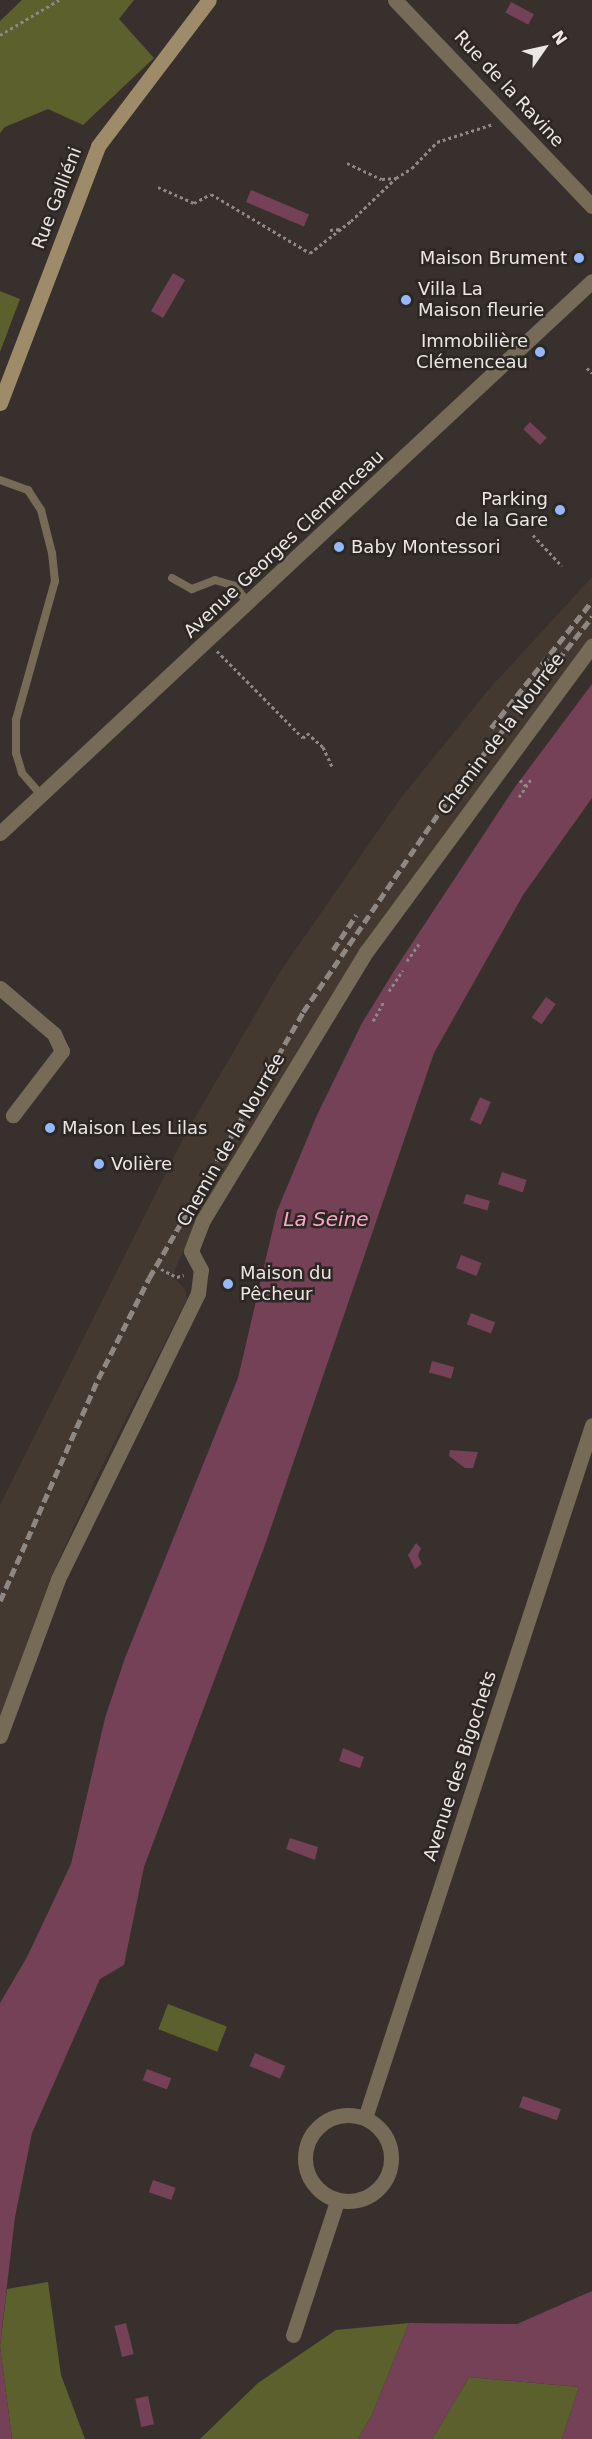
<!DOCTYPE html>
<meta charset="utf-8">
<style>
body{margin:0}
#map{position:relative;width:592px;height:2439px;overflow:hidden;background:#37302c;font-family:"DejaVu Sans",sans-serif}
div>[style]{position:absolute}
.built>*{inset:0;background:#443931}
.green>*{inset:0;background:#5c602c;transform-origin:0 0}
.water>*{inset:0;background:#744157;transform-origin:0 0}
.path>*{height:3px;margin-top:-1.5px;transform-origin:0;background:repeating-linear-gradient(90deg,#8f8986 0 3px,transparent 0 6px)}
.lane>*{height:8px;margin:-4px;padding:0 4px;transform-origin:4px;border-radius:4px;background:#766b56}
.street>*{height:15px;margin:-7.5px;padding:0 7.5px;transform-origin:7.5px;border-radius:7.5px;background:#766b56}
.street>.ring{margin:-7.5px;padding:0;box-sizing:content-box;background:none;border:15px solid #766b56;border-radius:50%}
.secondary>*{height:15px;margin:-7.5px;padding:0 7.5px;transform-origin:7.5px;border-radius:7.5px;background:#9d8b69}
.rail>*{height:4.5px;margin-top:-2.25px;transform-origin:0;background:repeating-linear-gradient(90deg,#8e8884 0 9px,transparent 0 13.5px)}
.dots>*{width:16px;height:16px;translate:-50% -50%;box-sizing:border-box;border:3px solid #2d2723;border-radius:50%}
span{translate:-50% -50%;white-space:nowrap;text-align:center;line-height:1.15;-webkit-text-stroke:5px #2d2723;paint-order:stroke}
.street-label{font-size:18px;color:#ece7e5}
.poi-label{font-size:18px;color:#ece7e5}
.right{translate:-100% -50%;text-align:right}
.left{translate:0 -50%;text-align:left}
.water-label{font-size:20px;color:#fca8cb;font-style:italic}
.north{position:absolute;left:514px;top:18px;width:60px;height:60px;-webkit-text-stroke:4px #2d2723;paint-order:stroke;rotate:56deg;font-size:16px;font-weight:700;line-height:24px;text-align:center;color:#ece7e5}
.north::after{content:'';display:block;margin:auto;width:21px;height:27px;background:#ece7e5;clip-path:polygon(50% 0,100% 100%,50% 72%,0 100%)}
</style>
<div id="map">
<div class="built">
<div style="clip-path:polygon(592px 577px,592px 639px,377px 927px,192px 1232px,172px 1276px,185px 1289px,187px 1299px,98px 1474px,51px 1577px,0 1717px,0 1505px,186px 1133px,280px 972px,400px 799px,490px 688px)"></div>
</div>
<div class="green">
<div style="clip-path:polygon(22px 0,134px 0,119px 19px,154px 58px,83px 125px,48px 109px,5px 127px,0 133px,0 21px)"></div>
<div style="clip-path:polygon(0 291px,20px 299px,0 352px)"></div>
<div style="left:168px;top:2004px;width:63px;height:27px;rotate:21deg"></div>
<div style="clip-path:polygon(48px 2282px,61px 2375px,85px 2439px,12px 2439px,0 2346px,7px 2289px)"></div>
<div style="clip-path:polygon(409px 2323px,372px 2415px,358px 2439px,200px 2439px,258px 2383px,336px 2330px)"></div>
<div style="clip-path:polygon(469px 2377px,579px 2387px,562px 2439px,432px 2439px)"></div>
</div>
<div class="water">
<div style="left:511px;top:2px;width:26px;height:12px;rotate:28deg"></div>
<div style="left:251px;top:190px;width:63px;height:13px;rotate:23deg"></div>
<div style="left:173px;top:273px;width:14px;height:44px;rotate:30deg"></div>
<div style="left:530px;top:422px;width:23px;height:10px;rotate:43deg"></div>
<div style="clip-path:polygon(592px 684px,592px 798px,523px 895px,434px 1053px,265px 1545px,144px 1867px,124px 1965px,100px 1979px,32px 2133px,15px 2217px,0 2346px,12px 2439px,0 2439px,0 2003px,27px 1957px,71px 1864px,105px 1718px,125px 1658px,238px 1378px,277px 1211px,317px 1115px,362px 1023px,399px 963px,515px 787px)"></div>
<div style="left:546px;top:997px;width:12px;height:25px;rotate:35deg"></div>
<div style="left:480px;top:1097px;width:12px;height:25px;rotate:24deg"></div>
<div style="left:502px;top:1172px;width:26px;height:13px;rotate:18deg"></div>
<div style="left:466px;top:1194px;width:25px;height:10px;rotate:16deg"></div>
<div style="left:461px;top:1255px;width:22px;height:14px;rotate:21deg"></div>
<div style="left:471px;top:1313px;width:26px;height:12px;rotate:21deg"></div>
<div style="left:432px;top:1361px;width:23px;height:12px;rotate:15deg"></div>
<div style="clip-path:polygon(450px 1450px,478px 1452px,473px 1468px,465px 1468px,449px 1456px)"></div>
<div style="clip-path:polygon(416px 1543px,421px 1548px,418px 1556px,422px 1564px,415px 1569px,408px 1555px)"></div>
<div style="clip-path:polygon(343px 1748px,364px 1757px,360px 1768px,339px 1761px)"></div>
<div style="clip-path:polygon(290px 1838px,318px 1847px,315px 1860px,286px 1849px)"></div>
<div style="left:255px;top:2053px;width:33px;height:14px;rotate:23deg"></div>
<div style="left:147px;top:2069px;width:26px;height:12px;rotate:21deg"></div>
<div style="left:523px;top:2096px;width:40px;height:12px;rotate:19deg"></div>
<div style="left:153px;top:2180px;width:24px;height:13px;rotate:19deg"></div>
<div style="clip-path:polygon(592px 2291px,592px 2439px,562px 2439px,579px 2387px,469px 2377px,432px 2439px,358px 2439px,372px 2415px,409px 2323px,517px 2324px)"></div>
<div style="left:126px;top:2323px;width:32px;height:12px;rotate:76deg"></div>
<div style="left:148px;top:2396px;width:29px;height:13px;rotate:78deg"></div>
</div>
<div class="path">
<div style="left:0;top:35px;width:69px;rotate:-30.7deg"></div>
<div style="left:347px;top:163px;width:38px;rotate:25deg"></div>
<div style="left:382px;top:179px;width:14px;rotate:-4deg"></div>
<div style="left:396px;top:178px;width:19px;rotate:-32deg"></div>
<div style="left:412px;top:168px;width:36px;rotate:-46deg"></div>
<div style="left:437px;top:142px;width:59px;rotate:-17.8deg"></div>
<div style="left:158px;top:187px;width:39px;rotate:24deg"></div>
<div style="left:194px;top:203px;width:19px;rotate:-28deg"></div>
<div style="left:211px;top:194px;width:115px;rotate:30.8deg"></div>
<div style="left:310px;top:253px;width:52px;rotate:-38deg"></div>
<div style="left:351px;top:221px;width:62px;rotate:-43.7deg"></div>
<div style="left:330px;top:230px;width:10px;rotate:-6deg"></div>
<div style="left:587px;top:368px;width:7px;rotate:45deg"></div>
<div style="left:533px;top:535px;width:42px;rotate:46.9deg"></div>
<div style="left:217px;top:651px;width:122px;rotate:45.3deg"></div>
<div style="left:303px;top:738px;width:6px;rotate:-51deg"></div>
<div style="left:307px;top:733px;width:21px;rotate:41deg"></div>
<div style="left:323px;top:747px;width:21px;rotate:65deg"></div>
<div style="left:520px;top:780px;width:8px;rotate:45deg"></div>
<div style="left:519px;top:797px;width:22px;rotate:-56deg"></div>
<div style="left:407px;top:961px;width:21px;rotate:-55deg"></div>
<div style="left:389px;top:991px;width:25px;rotate:-56deg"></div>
<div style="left:373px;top:1021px;width:23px;rotate:-61deg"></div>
<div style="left:161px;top:1269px;width:18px;rotate:27deg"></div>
<div style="left:177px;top:1277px;width:7px;rotate:-16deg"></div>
</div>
<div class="lane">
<div style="left:0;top:480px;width:30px;rotate:20deg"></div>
<div style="left:28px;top:490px;width:24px;rotate:57deg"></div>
<div style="left:41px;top:510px;width:44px;rotate:75.7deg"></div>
<div style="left:52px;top:553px;width:28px;rotate:84deg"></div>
<div style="left:55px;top:581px;width:144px;rotate:105.7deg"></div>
<div style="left:16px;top:720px;width:33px;rotate:90deg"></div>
<div style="left:16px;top:753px;width:21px;rotate:73deg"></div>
<div style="left:22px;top:773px;width:29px;rotate:49deg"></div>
<div style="left:172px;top:578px;width:23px;rotate:29deg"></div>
<div style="left:192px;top:589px;width:25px;rotate:-21deg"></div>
<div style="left:215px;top:580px;width:21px;rotate:17deg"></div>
<div style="left:235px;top:586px;width:21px;rotate:53deg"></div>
</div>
<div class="street">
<div style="left:395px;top:0;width:285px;rotate:46.3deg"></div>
<div style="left:0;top:833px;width:809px;rotate:-43deg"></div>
<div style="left:0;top:988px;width:71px;rotate:40.4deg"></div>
<div style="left:54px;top:1034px;width:19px;rotate:65deg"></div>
<div style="left:62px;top:1051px;width:81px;rotate:127.4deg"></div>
<div style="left:0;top:1736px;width:167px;rotate:-69.7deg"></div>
<div style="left:58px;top:1579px;width:318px;rotate:-63.9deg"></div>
<div style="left:198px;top:1293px;width:23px;rotate:-83deg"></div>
<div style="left:201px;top:1270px;width:21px;rotate:-118deg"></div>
<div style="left:191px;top:1251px;width:33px;rotate:-69deg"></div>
<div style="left:203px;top:1220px;width:314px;rotate:-58.7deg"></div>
<div style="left:366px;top:952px;width:381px;rotate:-53.6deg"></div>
<div class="ring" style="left:305px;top:2115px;width:71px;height:71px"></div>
<div style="left:365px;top:2118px;width:729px;rotate:-71.86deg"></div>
<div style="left:293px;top:2335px;width:141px;rotate:-71.8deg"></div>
</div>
<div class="secondary">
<div style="left:0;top:403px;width:275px;rotate:-69.1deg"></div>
<div style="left:98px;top:146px;width:183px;rotate:-52.8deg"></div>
</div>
<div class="rail">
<div style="left:491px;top:728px;width:162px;rotate:-51.5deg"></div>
<div style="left:333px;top:950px;width:42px;rotate:-56.7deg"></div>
<div style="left:0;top:1601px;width:243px;rotate:-66.2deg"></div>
<div style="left:98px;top:1379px;width:113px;rotate:-63.2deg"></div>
<div style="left:149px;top:1278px;width:307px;rotate:-59.9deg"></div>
<div style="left:303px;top:1012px;width:259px;rotate:-55.7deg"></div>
<div style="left:449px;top:798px;width:231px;rotate:-51.7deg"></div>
</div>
<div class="dots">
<div style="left:579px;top:258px;background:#94b7fd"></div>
<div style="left:406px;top:300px;background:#94b7fd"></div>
<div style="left:540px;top:352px;background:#94b7fd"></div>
<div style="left:560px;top:510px;background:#94b7fd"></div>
<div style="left:339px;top:547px;background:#94b7fd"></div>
<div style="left:50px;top:1128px;background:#94b7fd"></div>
<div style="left:99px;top:1164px;background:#94b7fd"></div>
<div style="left:228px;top:1284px;background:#94b7fd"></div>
</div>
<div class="street-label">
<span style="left:509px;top:89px;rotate:47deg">Rue de la Ravine</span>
<span style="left:57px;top:198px;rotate:-69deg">Rue Galliéni</span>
<span style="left:284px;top:544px;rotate:-43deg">Avenue Georges Clemenceau</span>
<span style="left:501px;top:734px;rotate:-53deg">Chemin de la Nourrée</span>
<span style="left:231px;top:1140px;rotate:-60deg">Chemin de la Nourrée</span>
<span style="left:460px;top:1766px;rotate:-72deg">Avenue des Bigochets</span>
</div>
<div class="poi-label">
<span class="right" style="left:567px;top:258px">Maison Brument</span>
<span class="left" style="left:418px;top:300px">Villa La<br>Maison fleurie</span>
<span class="right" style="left:528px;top:352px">Immobilière<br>Clémenceau</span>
<span class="right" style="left:548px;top:510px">Parking<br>de la Gare</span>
<span class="left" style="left:351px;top:547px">Baby Montessori</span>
<span class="left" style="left:62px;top:1128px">Maison Les Lilas</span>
<span class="left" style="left:111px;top:1164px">Volière</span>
<span class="left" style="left:240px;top:1284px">Maison du<br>Pêcheur</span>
</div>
<div class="water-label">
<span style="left:326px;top:1219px">La Seine</span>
</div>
<div class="north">N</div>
</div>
